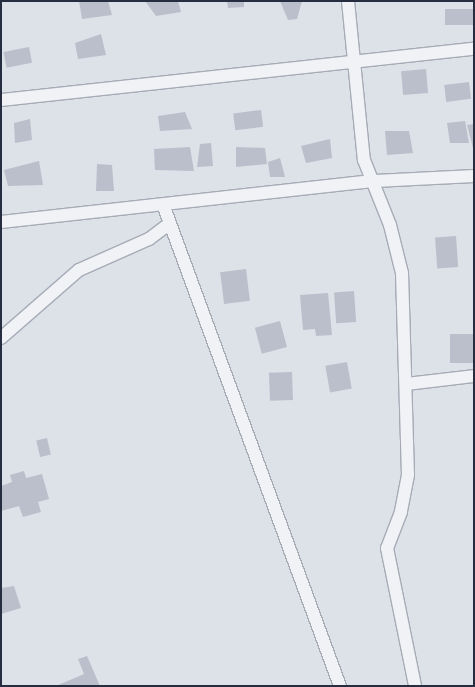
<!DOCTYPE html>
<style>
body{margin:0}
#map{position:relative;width:475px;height:687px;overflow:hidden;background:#dde1e8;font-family:"PT Sans Narrow",sans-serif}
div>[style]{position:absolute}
.building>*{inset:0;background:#babfcb;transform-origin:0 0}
.roads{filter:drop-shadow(1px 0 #a6abb6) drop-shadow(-1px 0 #a6abb6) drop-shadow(0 1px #a6abb6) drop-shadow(0 -1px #a6abb6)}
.minor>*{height:12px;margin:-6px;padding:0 6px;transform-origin:6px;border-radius:6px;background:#f0f2f6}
span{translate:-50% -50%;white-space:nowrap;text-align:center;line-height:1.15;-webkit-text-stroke:5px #edf0f6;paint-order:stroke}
.frame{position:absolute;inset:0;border:2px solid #262d40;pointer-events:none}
</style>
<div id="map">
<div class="building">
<div style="clip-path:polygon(79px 1px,108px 1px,112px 15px,82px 19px)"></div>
<div style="clip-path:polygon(145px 1px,178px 1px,181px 12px,156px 16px)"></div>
<div style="clip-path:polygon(227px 1px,244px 1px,244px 7px,228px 8px)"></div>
<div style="clip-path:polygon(280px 1px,302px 1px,297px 19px,288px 20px)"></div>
<div style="left:474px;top:9px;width:16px;height:29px;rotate:90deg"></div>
<div style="clip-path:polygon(101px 34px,106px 55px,78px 59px,75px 43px)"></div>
<div style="left:29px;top:47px;width:16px;height:26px;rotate:79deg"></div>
<div style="left:426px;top:69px;width:24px;height:25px;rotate:85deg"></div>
<div style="left:469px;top:82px;width:17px;height:25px;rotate:83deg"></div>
<div style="left:261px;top:110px;width:17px;height:28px;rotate:83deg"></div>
<div style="clip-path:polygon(185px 112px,192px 129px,160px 131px,158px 116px)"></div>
<div style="clip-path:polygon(30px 119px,32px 140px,15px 143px,14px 123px)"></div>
<div style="clip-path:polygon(465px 121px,469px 143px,450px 143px,447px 123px)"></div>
<div style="clip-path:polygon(474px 124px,474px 148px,473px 148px,467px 125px)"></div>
<div style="clip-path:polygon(385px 131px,409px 131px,413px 153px,387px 155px)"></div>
<div style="clip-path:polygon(330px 139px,332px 158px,306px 163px,301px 146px)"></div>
<div style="clip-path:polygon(211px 143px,213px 166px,197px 167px,200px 144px)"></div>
<div style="clip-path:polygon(190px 147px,194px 171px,155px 170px,154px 149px)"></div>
<div style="clip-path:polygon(236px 147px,265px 148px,267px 164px,236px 167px)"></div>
<div style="clip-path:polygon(280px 158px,285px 177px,270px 177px,268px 162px)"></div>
<div style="clip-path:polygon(39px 161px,43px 185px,8px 186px,4px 170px)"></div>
<div style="clip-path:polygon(97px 164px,112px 165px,114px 191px,96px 191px)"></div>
<div style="left:456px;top:236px;width:31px;height:21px;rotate:86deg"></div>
<div style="left:246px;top:269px;width:32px;height:26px;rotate:83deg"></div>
<div style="left:354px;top:291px;width:31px;height:20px;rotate:86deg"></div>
<div style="clip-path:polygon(328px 293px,332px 335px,316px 336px,315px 329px,303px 330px,300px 295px)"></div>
<div style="left:280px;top:321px;width:27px;height:26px;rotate:75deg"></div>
<div style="left:474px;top:334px;width:29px;height:24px;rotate:90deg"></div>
<div style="left:347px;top:362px;width:27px;height:22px;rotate:80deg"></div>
<div style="left:292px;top:372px;width:28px;height:23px;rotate:88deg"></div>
<div style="left:47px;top:438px;width:17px;height:11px;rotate:77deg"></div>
<div style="clip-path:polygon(24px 471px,26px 478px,42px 474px,49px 499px,38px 502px,41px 512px,23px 517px,19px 506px,1px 511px,1px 486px,12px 482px,10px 475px)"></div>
<div style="clip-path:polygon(14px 586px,21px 608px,1px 614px,1px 588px)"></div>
<div style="clip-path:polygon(87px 656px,100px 686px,56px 686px,84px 674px,78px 659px)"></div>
</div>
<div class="roads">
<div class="minor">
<div style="left:348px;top:1px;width:160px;rotate:84.3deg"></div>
<div style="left:364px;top:160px;width:70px;rotate:68.2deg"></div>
<div style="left:390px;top:225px;width:49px;rotate:76deg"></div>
<div style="left:402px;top:273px;width:202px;rotate:88.3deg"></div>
<div style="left:408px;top:475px;width:38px;rotate:101deg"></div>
<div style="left:401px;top:512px;width:39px;rotate:111deg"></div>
<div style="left:387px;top:548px;width:141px;rotate:78.5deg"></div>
<div style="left:1px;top:100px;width:476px;rotate:-6.2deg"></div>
<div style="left:164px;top:207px;width:510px;rotate:69.83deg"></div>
<div style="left:1px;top:222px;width:376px;rotate:-6.3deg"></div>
<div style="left:375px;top:181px;width:99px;rotate:-2.9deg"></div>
<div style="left:1px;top:338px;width:103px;rotate:-41.1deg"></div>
<div style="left:79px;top:270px;width:77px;rotate:-23.9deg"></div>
<div style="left:149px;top:239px;width:26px;rotate:-37deg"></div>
<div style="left:406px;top:384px;width:68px;rotate:-6.7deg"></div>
</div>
</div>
<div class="frame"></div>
</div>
